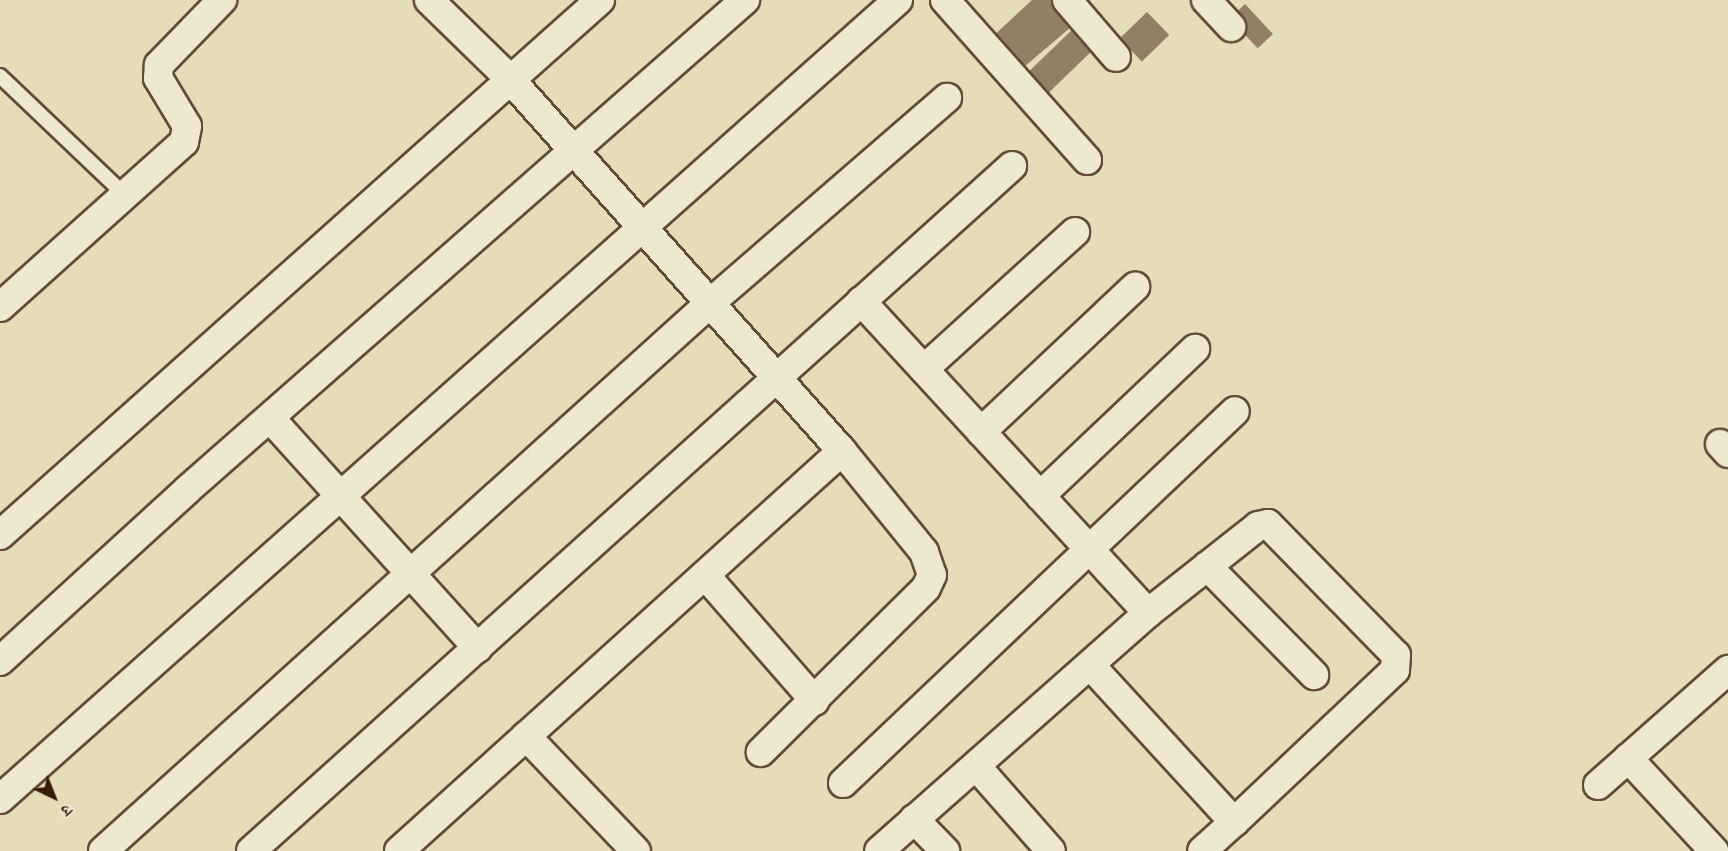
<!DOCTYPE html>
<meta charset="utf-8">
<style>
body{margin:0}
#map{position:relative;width:1728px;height:851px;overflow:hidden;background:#e5dcb8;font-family:"Libre Bodoni","Noto Serif Devanagari",serif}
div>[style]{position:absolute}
.building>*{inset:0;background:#918064;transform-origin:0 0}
.roads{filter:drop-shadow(2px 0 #624c36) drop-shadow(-2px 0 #624c36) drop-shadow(0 2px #624c36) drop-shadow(0 -2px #624c36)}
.lane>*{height:14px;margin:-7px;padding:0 7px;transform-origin:7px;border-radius:7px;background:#eee8d1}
.street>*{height:28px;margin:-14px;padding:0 14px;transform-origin:14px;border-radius:14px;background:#eee8d1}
span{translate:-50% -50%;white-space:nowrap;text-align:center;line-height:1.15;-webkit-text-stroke:5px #eee8d1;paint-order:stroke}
.north{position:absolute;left:24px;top:767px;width:60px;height:60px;-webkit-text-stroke:4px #eee8d1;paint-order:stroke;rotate:137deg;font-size:16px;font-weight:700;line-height:24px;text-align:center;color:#371c0a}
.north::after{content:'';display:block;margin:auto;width:21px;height:27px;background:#371c0a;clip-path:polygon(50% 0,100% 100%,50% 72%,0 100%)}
</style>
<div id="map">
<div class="building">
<div style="clip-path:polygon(1032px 0,1057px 0,1077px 22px,1018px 72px,990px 39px)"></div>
<div style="left:1245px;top:4px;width:41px;height:21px;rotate:47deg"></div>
<div style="left:1147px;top:12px;width:32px;height:38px;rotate:46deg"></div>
<div style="left:1077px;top:25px;width:29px;height:72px;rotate:46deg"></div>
</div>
<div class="roads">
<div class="lane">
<div style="left:0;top:76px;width:174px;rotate:43.6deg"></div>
</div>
<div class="street">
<div style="left:429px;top:0;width:112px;rotate:44.3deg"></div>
<div style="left:509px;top:78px;width:500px;rotate:48.24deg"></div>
<div style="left:842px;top:451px;width:130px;rotate:50.9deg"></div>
<div style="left:924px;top:552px;width:24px;rotate:71deg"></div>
<div style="left:932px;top:575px;width:14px;rotate:115deg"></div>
<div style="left:926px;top:588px;width:233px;rotate:135.2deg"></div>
<div style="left:945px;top:0;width:214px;rotate:48.4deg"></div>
<div style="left:1067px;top:0;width:75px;rotate:49.3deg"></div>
<div style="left:1206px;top:0;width:37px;rotate:47deg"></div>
<div style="left:861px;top:301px;width:424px;rotate:47.4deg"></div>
<div style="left:1148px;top:613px;width:359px;rotate:138.5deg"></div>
<div style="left:0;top:307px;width:247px;rotate:-41.9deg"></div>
<div style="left:184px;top:142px;width:16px;rotate:-79deg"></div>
<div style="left:187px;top:126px;width:56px;rotate:-121.1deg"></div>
<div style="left:158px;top:78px;width:13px;rotate:-86deg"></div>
<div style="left:159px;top:65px;width:91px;rotate:-45.9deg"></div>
<div style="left:924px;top:369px;width:204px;rotate:-42.2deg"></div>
<div style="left:270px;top:418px;width:310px;rotate:47.9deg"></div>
<div style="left:981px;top:432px;width:212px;rotate:-43.3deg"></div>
<div style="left:1720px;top:444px;width:12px;rotate:48deg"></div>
<div style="left:1040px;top:496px;width:214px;rotate:-43.5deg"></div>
<div style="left:0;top:535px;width:804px;rotate:-41.72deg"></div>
<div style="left:1207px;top:566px;width:153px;rotate:45.5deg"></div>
<div style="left:705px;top:575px;width:167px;rotate:48.9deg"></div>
<div style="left:1148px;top:613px;width:140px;rotate:-38.3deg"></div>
<div style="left:1258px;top:526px;width:10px;rotate:-11deg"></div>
<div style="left:1268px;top:524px;width:183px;rotate:45.7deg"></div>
<div style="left:1396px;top:655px;width:15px;rotate:94deg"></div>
<div style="left:1395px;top:670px;width:221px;rotate:136.6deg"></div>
<div style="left:0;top:661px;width:253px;rotate:-42.4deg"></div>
<div style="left:187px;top:490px;width:743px;rotate:-41.29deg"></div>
<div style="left:1091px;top:666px;width:212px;rotate:47.5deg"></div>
<div style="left:1234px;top:822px;width:43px;rotate:137.8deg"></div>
<div style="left:526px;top:736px;width:159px;rotate:46.3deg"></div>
<div style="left:1628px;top:758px;width:127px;rotate:47.2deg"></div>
<div style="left:976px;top:766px;width:113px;rotate:48.6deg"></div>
<div style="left:843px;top:783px;width:540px;rotate:-43.5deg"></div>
<div style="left:1598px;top:785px;width:174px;rotate:-41.5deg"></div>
<div style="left:0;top:799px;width:1202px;rotate:-41.66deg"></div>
<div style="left:914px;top:819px;width:45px;rotate:45.9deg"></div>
<div style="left:103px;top:851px;width:816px;rotate:-42.07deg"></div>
<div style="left:709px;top:304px;width:315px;rotate:-40.9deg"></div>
<div style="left:251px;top:851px;width:1024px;rotate:-41.99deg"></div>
<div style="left:399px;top:851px;width:597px;rotate:-42.08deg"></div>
</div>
</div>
<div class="north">उ</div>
</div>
